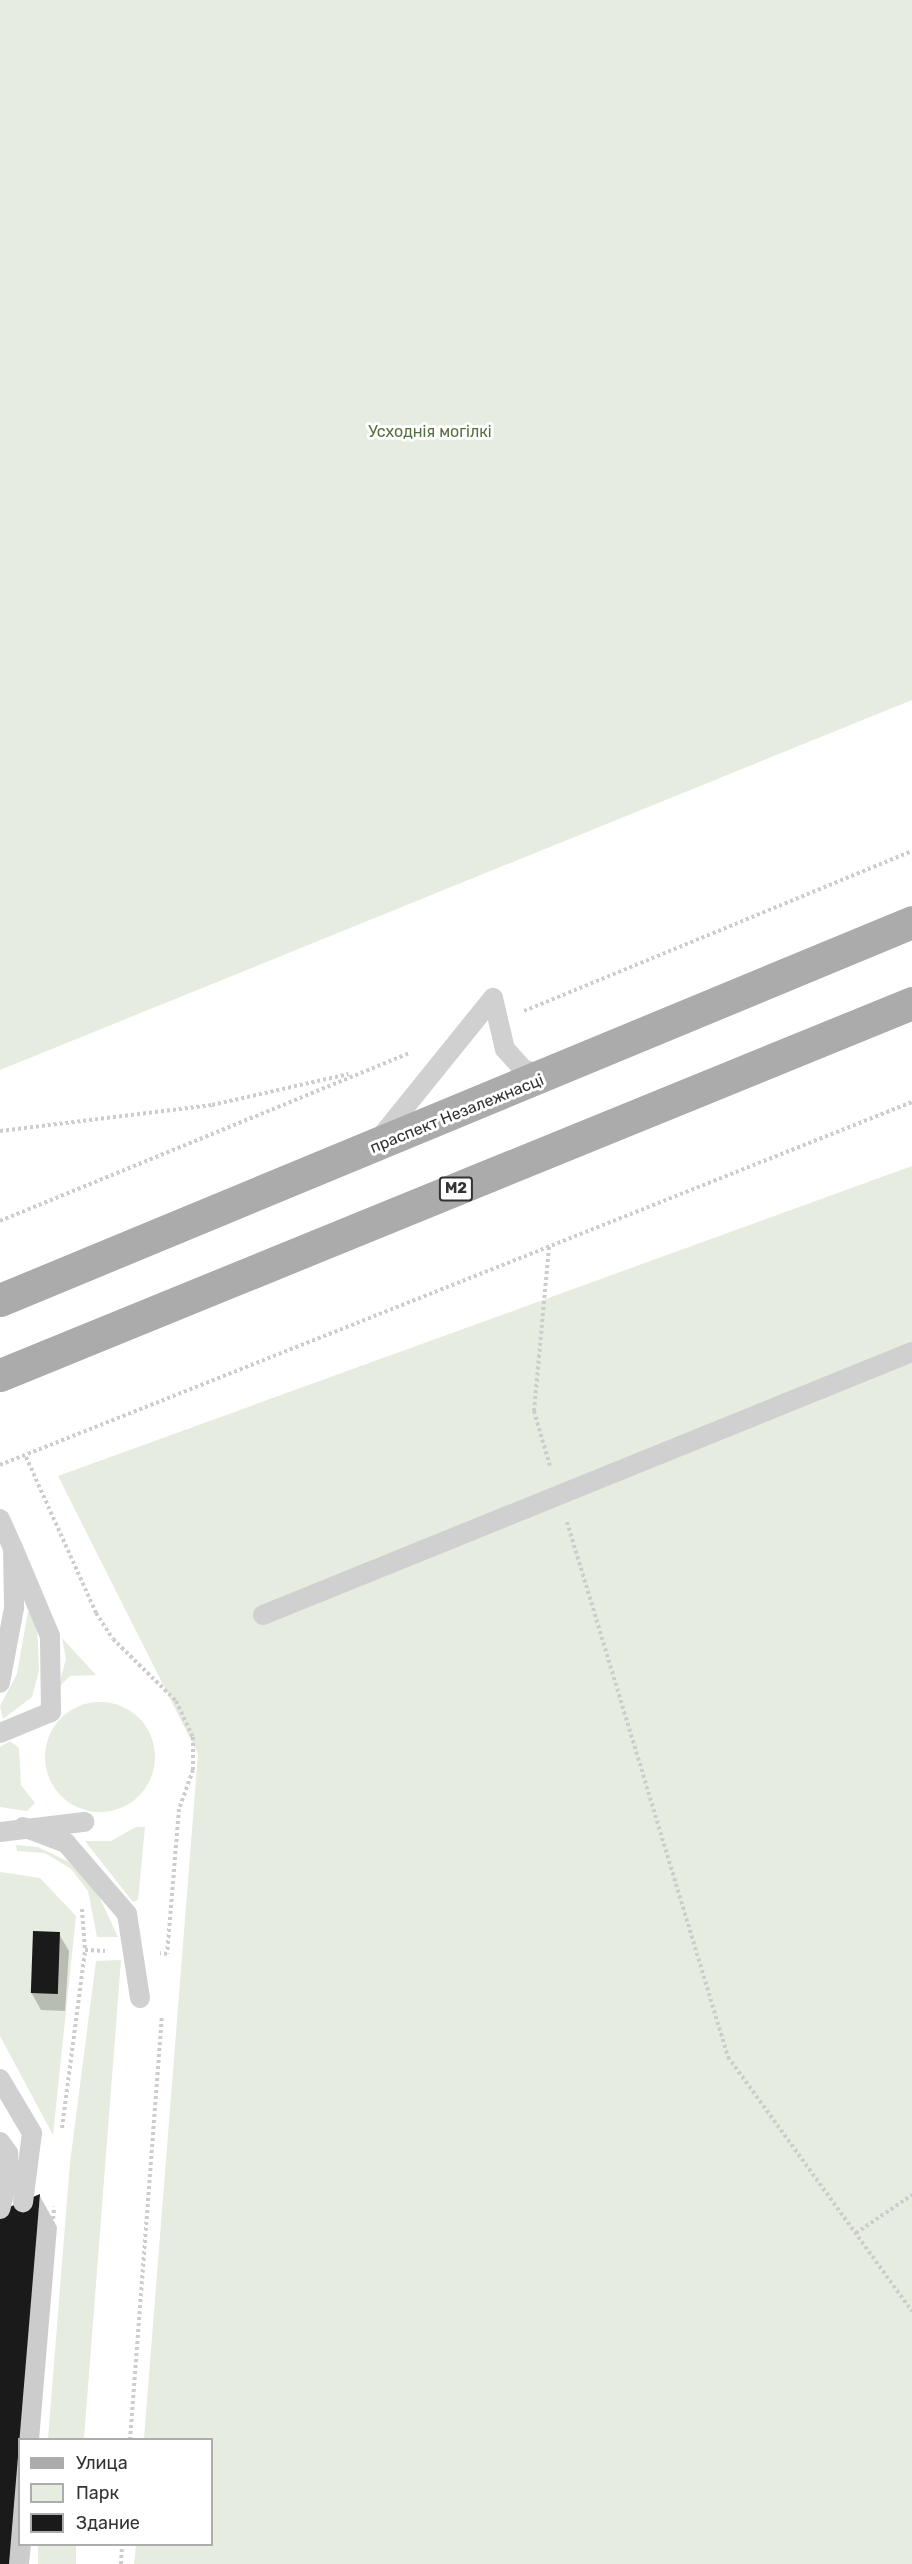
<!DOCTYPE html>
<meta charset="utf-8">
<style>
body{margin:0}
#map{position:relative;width:912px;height:2564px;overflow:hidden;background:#fff;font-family:Rubik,sans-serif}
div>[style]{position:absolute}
.green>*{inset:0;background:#e6ecdf;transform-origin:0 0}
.round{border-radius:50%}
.shadow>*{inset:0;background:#0003}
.building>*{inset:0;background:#1a1a1a;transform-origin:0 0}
.path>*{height:4px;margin-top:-2px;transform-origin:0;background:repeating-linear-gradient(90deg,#cdcdcd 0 3px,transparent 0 6px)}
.lane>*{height:20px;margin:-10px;padding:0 10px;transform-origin:10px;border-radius:10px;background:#d0d0d0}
.primary>*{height:33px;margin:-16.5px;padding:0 16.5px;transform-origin:16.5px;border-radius:16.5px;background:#ababab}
span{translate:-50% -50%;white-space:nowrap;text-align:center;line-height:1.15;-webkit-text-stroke:6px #fff;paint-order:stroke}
.shield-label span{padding:2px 4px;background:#fff;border:2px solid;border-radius:4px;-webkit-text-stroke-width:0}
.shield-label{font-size:15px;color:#333;font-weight:700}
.park-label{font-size:16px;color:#56703f}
.street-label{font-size:16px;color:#333}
.legend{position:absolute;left:18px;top:2438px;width:195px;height:108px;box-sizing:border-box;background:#fff;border:2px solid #adadad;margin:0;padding:8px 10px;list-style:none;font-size:18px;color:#333}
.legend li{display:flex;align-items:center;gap:12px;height:30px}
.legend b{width:30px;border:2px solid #adadad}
</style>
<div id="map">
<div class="green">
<div style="clip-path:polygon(0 0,912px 0,912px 700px,0 1070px)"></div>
<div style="clip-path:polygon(912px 1166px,912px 2564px,134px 2564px,136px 2545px,212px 2544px,212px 2440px,144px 2439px,198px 1754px,58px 1476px)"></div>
<div style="clip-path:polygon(28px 1611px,37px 1622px,39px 1671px,32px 1697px,3px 1719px,0 1706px,17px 1674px)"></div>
<div style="clip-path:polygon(62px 1638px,96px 1675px,70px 1676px,58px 1688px,66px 1659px)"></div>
<div class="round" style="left:45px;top:1702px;width:110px;height:110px"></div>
<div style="clip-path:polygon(10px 1741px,19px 1748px,21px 1785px,35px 1803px,27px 1811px,0 1807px,0 1747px)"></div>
<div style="clip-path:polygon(136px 1827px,145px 1827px,138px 1900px,133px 1902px,85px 1841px,111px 1841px)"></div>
<div style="clip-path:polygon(16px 1845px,38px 1847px,69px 1862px,97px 1892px,118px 1937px,97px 1937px,88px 1891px,71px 1869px,45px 1853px,17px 1851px)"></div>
<div style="clip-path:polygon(0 1872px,40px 1878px,76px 1916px,53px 2135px,0 2036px)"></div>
<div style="clip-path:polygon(121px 1960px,84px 2439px,48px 2439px,70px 2163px,96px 1961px)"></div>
<div style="left:38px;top:2545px;width:38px;height:19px"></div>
</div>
<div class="shadow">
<div style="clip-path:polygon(59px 1934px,69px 1951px,65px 2011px,41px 2010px,31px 1992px)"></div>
<div style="clip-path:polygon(40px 2196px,57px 2227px,39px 2440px,20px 2440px,20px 2544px,31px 2544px,29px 2564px,0 2564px)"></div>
</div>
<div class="building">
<div style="left:33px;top:1931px;width:27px;height:62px;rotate:2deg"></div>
<div style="clip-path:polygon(40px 2194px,9px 2564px,0 2564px,0 2211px)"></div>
</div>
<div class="path">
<div style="left:524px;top:1011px;width:420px;rotate:-22.4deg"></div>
<div style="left:0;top:1131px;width:214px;rotate:-7deg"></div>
<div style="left:212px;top:1105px;width:140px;rotate:-12.8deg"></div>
<div style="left:0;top:1221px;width:443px;rotate:-22.3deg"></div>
<div style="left:549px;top:1247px;width:165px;rotate:95.2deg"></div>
<div style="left:534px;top:1411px;width:57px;rotate:73.8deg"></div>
<div style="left:26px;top:1457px;width:171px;rotate:65.8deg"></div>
<div style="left:96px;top:1613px;width:31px;rotate:57deg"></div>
<div style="left:113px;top:1639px;width:88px;rotate:44.5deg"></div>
<div style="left:176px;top:1701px;width:40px;rotate:65deg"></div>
<div style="left:193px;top:1737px;width:33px;rotate:90deg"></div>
<div style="left:193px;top:1770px;width:41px;rotate:109.7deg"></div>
<div style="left:179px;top:1809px;width:145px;rotate:94.7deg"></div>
<div style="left:167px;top:1954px;width:7px;rotate:-172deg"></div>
<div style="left:0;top:1465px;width:982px;rotate:-21.7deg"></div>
<div style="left:567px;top:1522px;width:559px;rotate:73.25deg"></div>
<div style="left:728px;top:2057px;width:314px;rotate:54.1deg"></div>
<div style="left:82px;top:1909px;width:41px;rotate:85.8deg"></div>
<div style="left:85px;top:1950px;width:20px;rotate:3deg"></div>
<div style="left:62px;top:2128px;width:179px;rotate:-82.6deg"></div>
<div style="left:856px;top:2233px;width:68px;rotate:-34.2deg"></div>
<div style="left:35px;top:2440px;width:234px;rotate:-85.3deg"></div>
<div style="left:130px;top:2440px;width:423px;rotate:-85.7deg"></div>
<div style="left:26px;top:2564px;width:20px;rotate:-87deg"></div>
<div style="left:121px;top:2564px;width:20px;rotate:-87deg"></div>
</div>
<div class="lane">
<div style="left:493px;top:998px;width:52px;rotate:76.8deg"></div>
<div style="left:505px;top:1049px;width:27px;rotate:48deg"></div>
<div style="left:523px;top:1069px;width:21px;rotate:19deg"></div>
<div style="left:380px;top:1138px;width:180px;rotate:-51.1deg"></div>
<div style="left:0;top:1519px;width:32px;rotate:66deg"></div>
<div style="left:13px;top:1548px;width:60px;rotate:89deg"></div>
<div style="left:14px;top:1608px;width:76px;rotate:100.6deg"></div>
<div style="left:263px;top:1615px;width:700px;rotate:-22.06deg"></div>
<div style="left:0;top:1733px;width:55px;rotate:-22.4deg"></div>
<div style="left:51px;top:1712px;width:76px;rotate:-90.8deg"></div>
<div style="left:50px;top:1636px;width:95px;rotate:-112.8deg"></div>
<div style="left:23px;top:1827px;width:46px;rotate:20.4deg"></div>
<div style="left:66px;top:1843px;width:94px;rotate:49.3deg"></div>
<div style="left:127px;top:1914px;width:85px;rotate:81.2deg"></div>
<div style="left:0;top:1832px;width:85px;rotate:-6.8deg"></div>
<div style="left:0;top:2079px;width:63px;rotate:59.3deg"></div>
<div style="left:32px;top:2133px;width:70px;rotate:97.4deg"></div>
<div style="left:0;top:2142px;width:14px;rotate:54deg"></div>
<div style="left:8px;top:2153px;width:21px;rotate:87deg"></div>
<div style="left:9px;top:2174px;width:36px;rotate:104deg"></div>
</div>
<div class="primary">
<div style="left:0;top:1300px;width:987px;rotate:-22.51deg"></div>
<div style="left:0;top:1375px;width:985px;rotate:-22.19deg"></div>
</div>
<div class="shield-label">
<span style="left:456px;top:1189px">М2</span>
</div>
<div class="park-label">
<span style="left:430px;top:432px">Усходнія могілкі</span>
</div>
<div class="street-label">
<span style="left:457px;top:1114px;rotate:-22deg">праспект Незалежнасці</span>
</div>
<ul class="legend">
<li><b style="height:8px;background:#ababab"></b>Улица</li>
<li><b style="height:16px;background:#e6ecdf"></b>Парк</li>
<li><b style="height:16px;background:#1a1a1a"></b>Здание</li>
</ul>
</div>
